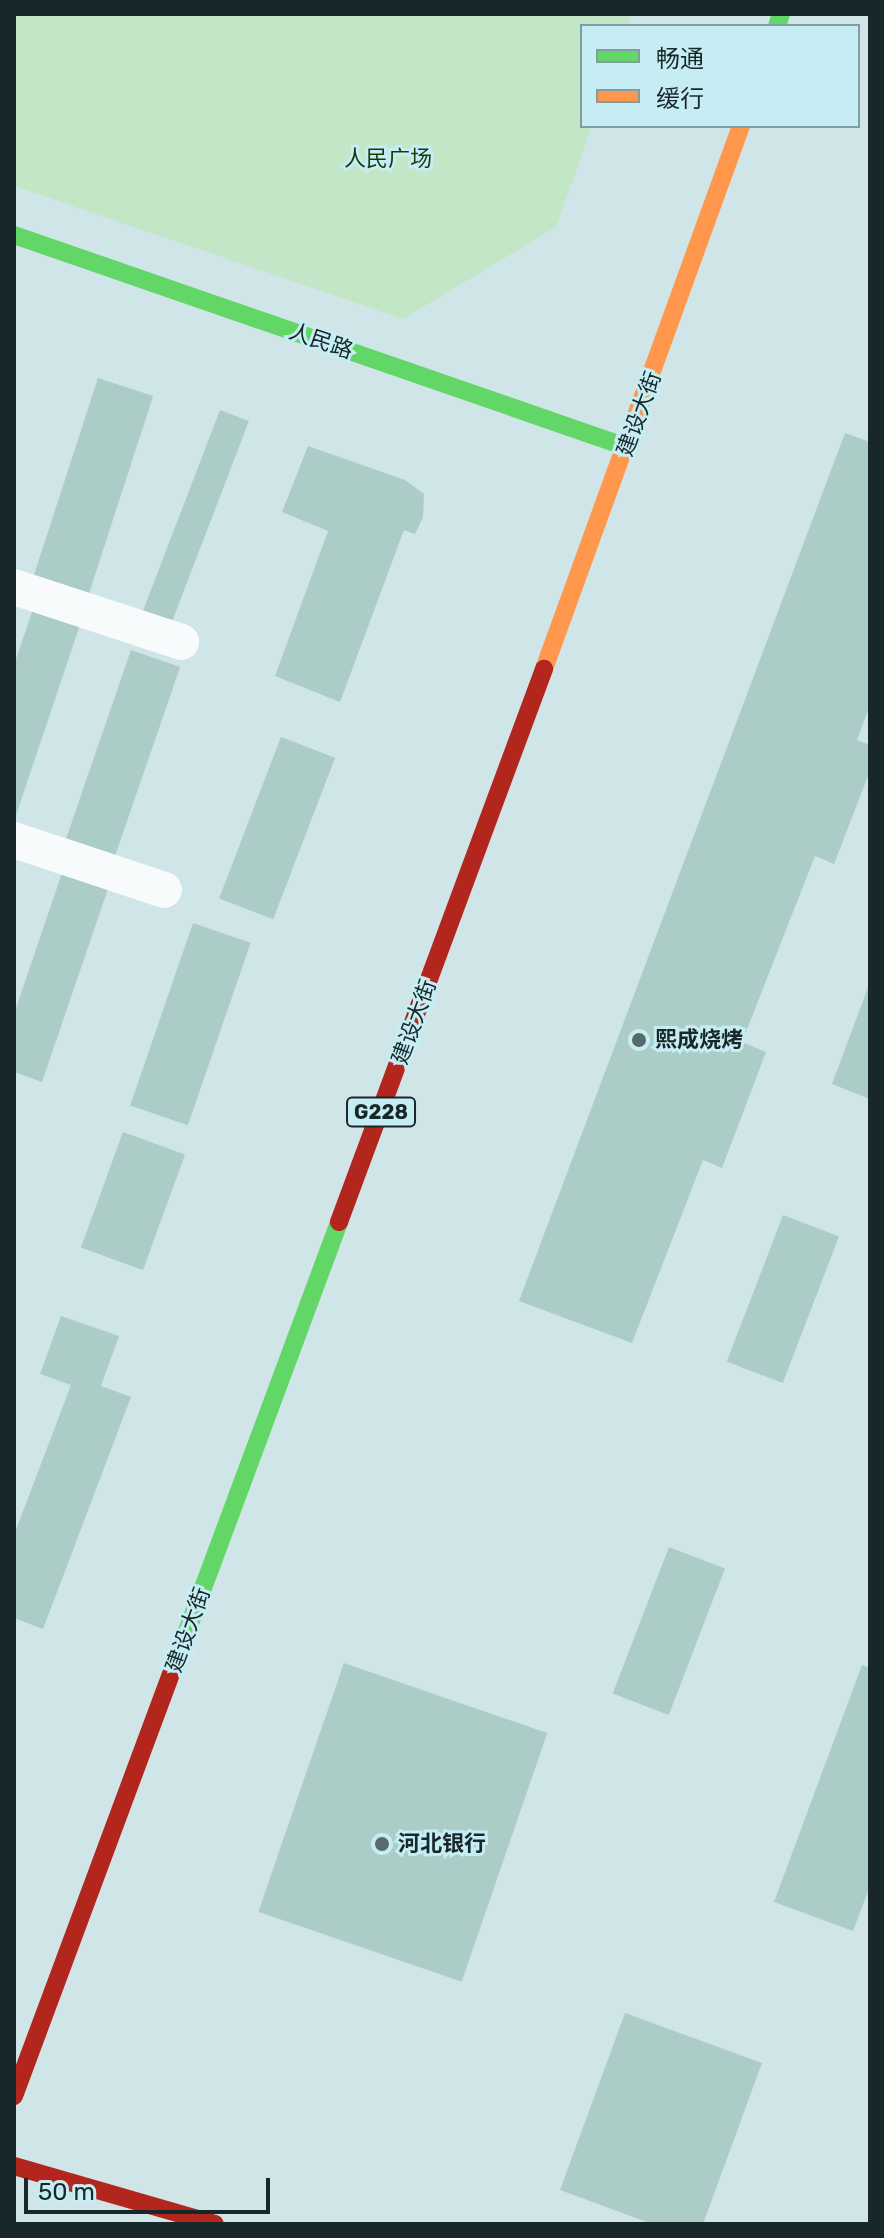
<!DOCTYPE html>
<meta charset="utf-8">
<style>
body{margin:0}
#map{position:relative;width:884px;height:2238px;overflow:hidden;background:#d0e5e8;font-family:Rubik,"Noto Sans SC",sans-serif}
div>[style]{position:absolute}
.green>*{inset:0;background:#c3e6c6}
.building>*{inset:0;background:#acccc7;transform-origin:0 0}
.street>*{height:36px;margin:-18px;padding:0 18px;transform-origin:18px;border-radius:18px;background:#f8fbfc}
.fast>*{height:18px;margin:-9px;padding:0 9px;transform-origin:9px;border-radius:9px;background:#63d668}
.slow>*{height:18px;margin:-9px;padding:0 9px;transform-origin:9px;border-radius:9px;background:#ff974d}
.jam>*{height:18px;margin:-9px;padding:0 9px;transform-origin:9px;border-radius:9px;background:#b3261e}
.dots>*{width:22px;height:22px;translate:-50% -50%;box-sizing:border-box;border:4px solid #c6edf3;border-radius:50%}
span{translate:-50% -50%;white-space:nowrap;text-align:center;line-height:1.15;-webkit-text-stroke:6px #c6edf3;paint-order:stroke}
.shield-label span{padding:2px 6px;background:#c6edf3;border:2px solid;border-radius:6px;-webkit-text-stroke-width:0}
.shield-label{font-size:20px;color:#182729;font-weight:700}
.park-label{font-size:22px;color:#163b06}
.street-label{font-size:22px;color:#182729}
.poi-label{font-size:22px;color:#182729;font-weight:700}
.left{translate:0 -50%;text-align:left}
.frame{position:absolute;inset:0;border:16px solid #182729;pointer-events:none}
.legend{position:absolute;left:580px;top:24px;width:280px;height:104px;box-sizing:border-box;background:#c6edf3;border:2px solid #809ea2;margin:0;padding:10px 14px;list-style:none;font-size:24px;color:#182729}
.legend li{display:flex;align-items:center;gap:16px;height:40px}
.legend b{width:40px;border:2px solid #809ea2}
.scale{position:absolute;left:24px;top:2178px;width:246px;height:36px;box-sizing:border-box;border:4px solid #182729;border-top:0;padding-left:10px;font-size:24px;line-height:28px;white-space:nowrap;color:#182729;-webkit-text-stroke:6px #c6edf3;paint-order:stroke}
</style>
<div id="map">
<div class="green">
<div style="clip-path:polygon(14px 14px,631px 14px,627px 26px,582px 26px,582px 126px,592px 126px,556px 227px,403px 319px,14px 186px)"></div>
</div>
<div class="building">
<div style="left:98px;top:378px;width:58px;height:210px;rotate:18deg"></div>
<div style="left:220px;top:410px;width:31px;height:216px;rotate:21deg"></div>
<div style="clip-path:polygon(845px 433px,870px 442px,870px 705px,857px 740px,870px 745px,870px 771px,834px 864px,815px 856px,742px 1042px,766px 1052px,722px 1168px,703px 1160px,632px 1343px,519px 1301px)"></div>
<div style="clip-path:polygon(308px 446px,405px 480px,424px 494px,423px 517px,415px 534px,404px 530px,340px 702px,275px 676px,328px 531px,282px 512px)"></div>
<div style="clip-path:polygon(33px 609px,80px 625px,15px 818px,14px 665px)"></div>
<div style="left:131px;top:650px;width:52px;height:199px;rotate:19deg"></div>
<div style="left:281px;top:737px;width:58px;height:173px;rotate:21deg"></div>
<div style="clip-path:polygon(63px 870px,109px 886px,42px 1082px,14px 1072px,14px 1014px)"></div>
<div style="left:193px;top:923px;width:61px;height:193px;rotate:19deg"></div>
<div style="clip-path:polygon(870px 982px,870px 1099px,832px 1084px)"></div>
<div style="left:123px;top:1132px;width:66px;height:123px;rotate:20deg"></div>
<div style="left:783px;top:1215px;width:60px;height:157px;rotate:21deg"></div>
<div style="clip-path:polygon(61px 1316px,119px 1336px,101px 1386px,131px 1397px,43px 1629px,14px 1618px,14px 1535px,71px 1385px,40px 1374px)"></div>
<div style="left:669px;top:1547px;width:60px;height:157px;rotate:21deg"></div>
<div style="left:344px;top:1663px;width:215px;height:263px;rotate:19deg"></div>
<div style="clip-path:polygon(862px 1665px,870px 1668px,870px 1886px,853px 1931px,774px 1902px)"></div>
<div style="clip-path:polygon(625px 2013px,762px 2063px,703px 2224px,652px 2224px,560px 2190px)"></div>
</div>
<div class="street">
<div style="left:14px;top:587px;width:176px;rotate:18.2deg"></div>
<div style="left:14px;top:840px;width:158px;rotate:18.4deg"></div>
</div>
<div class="fast">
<div style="left:777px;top:26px;width:13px;rotate:-72deg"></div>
<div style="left:14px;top:235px;width:649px;rotate:19.08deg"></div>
<div style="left:177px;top:1658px;width:465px;rotate:-69.6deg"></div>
</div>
<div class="slow">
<div style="left:544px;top:669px;width:578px;rotate:-70.06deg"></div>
</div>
<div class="jam">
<div style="left:339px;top:1222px;width:590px;rotate:-69.66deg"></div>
<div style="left:14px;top:2096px;width:467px;rotate:-69.6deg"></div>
<div style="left:14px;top:2166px;width:209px;rotate:16.1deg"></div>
</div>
<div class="dots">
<div style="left:639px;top:1040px;background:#586a6c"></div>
<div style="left:382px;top:1844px;background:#586a6c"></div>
</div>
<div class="shield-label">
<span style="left:381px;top:1112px">G228</span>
</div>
<div class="park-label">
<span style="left:388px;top:159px">人民广场</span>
</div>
<div class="street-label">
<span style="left:321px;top:341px;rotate:19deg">人民路</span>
<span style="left:639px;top:414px;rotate:-70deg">建设大街</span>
<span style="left:414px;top:1022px;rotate:-70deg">建设大街</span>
<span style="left:188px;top:1630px;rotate:-70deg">建设大街</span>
</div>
<div class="poi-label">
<span class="left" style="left:655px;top:1040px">熙成烧烤</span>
<span class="left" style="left:398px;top:1844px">河北银行</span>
</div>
<div class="frame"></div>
<ul class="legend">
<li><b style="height:10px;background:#63d668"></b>畅通</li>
<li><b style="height:10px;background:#ff974d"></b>缓行</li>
</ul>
<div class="scale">50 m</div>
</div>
